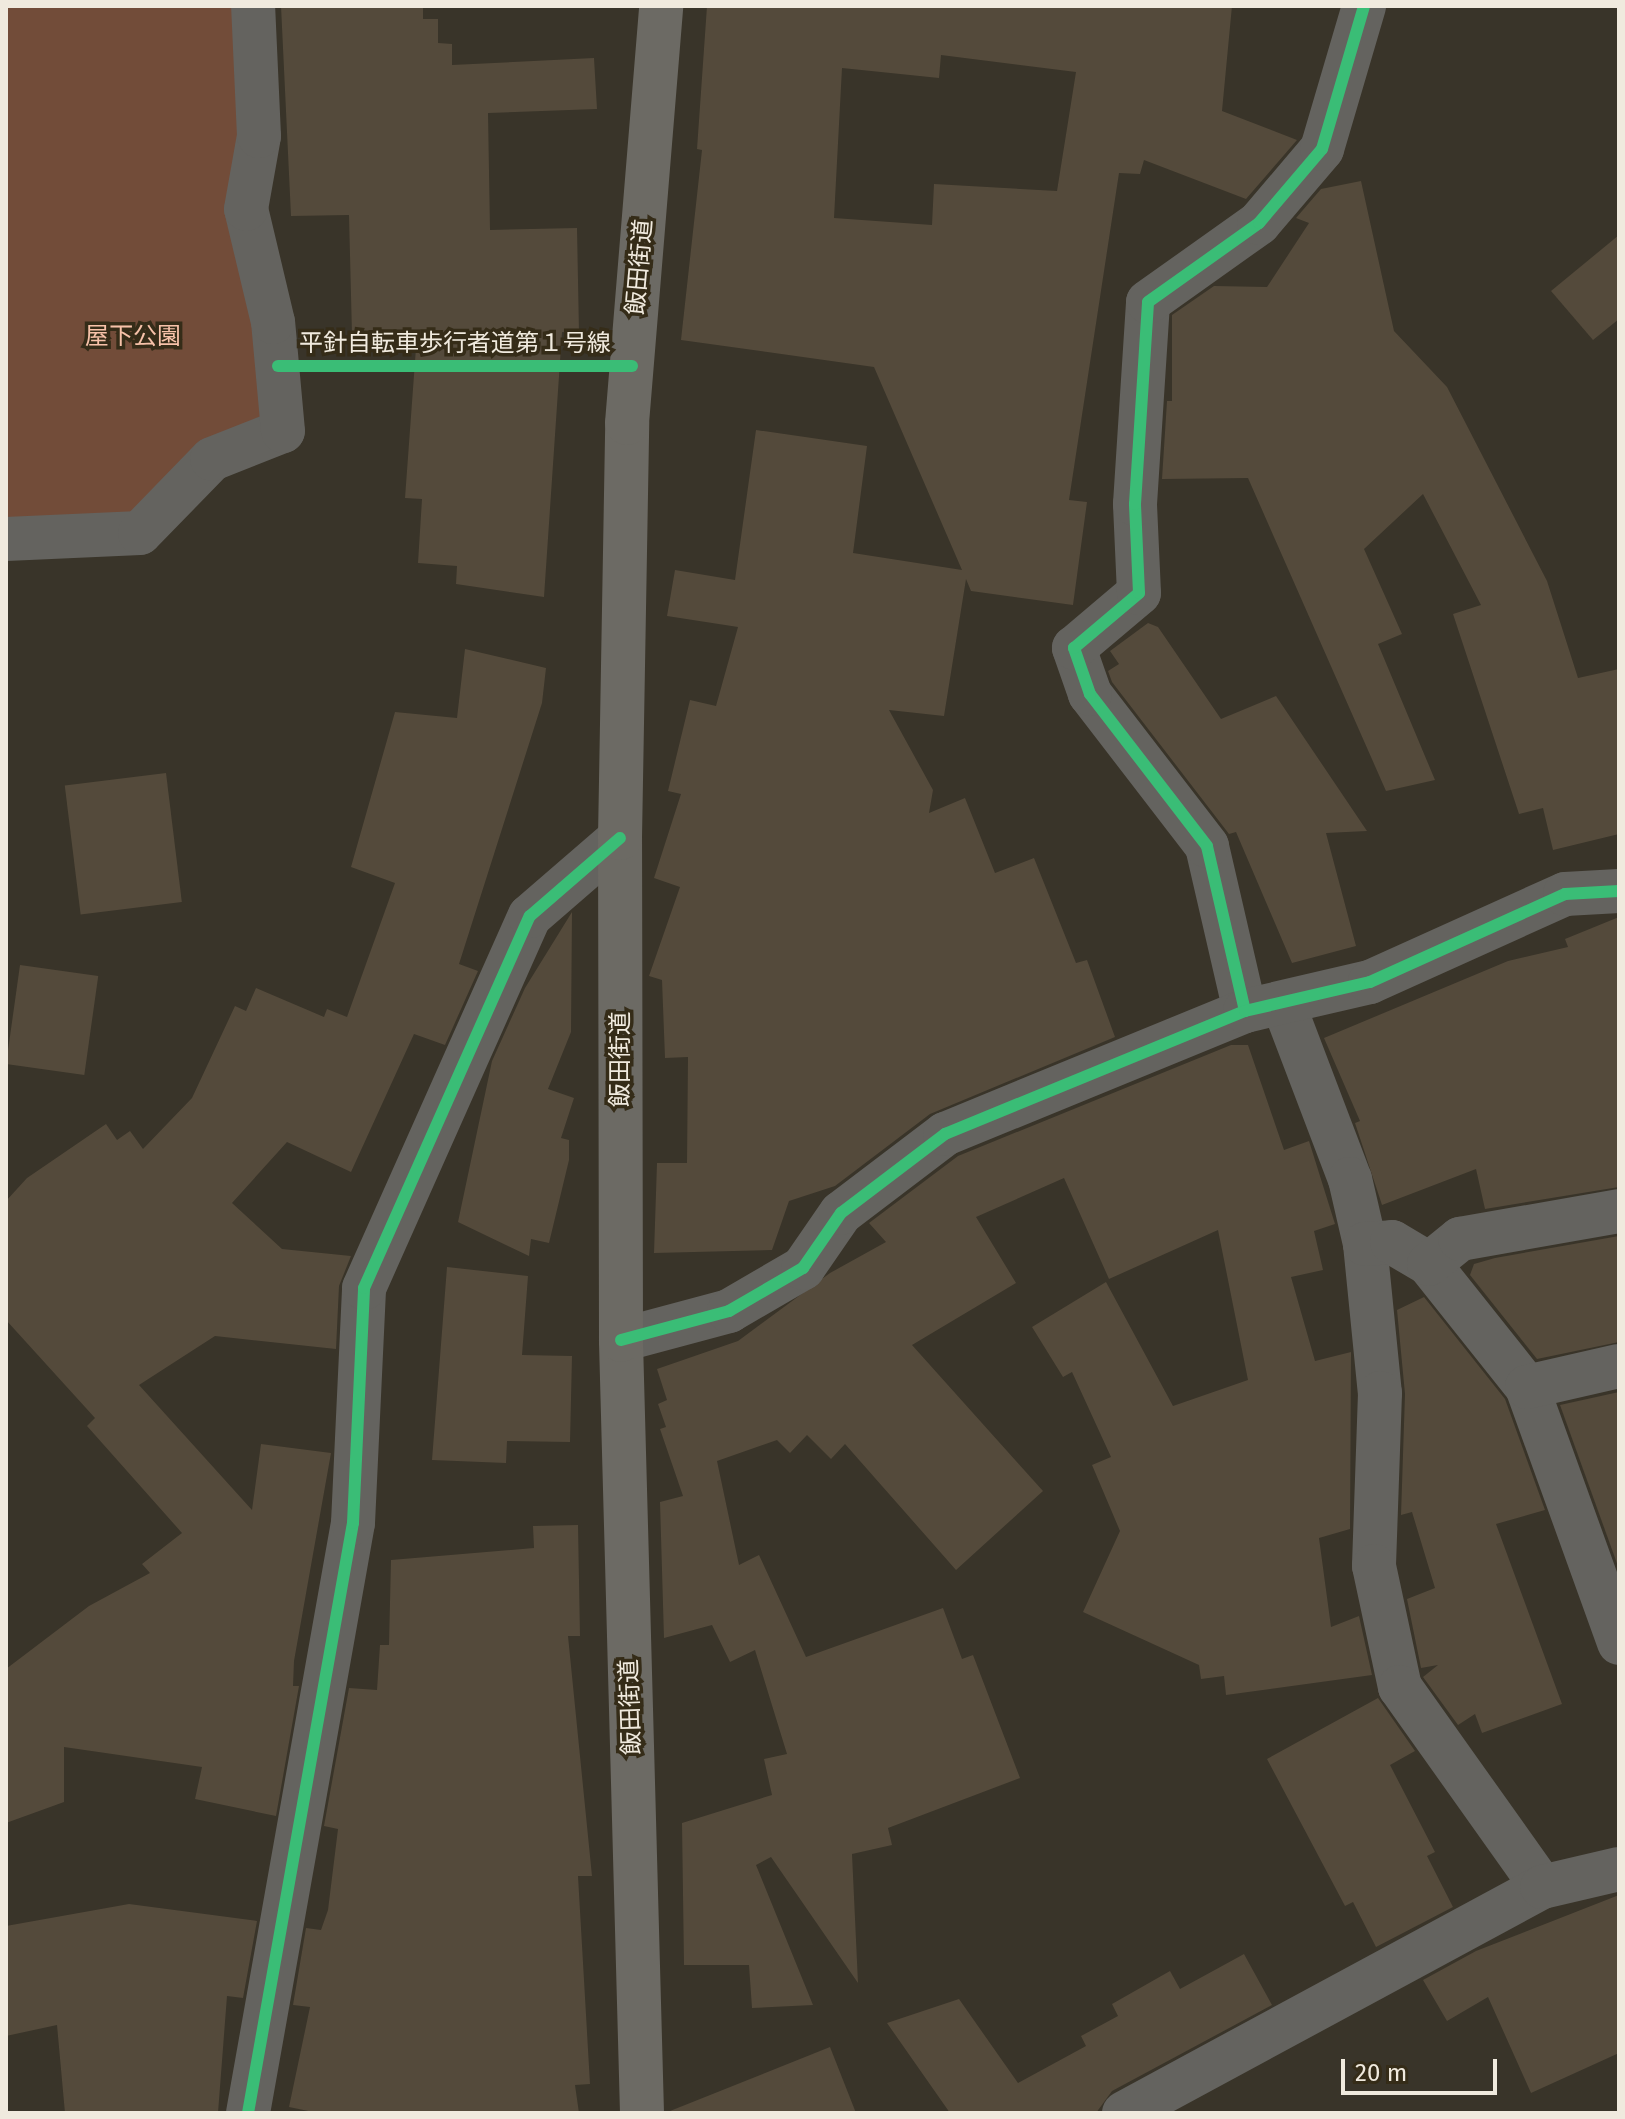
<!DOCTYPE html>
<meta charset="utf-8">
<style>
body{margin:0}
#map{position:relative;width:1625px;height:2119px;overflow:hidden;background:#393429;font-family:"Fira Sans","Noto Sans JP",sans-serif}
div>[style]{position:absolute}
.green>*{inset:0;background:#724c39}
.building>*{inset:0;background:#544a3b;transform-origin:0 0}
.path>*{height:5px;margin-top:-2.5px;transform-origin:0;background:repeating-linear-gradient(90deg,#64635e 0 6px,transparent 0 10px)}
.minor>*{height:44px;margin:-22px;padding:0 22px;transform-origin:22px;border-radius:22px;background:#64635f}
.major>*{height:44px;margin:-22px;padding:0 22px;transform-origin:22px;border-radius:22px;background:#6c6a64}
.cycleway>*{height:12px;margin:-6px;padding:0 6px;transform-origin:6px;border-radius:6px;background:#3abd76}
span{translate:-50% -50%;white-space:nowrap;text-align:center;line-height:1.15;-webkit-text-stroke:7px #352c18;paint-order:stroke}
.street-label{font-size:24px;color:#f0eade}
.park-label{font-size:24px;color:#f7c2a9}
.frame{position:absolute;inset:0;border:8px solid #f0eade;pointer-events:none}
.scale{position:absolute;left:1341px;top:2059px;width:156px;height:36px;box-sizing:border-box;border:4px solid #f0eade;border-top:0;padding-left:10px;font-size:24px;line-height:28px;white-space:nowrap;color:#f0eade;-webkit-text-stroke:6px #352c18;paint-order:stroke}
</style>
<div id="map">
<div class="green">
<div style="clip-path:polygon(6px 6px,242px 6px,266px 343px,266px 424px,140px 518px,6px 527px)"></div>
</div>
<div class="building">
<div style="clip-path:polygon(281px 6px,423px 6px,423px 19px,438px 19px,438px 43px,452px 44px,452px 65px,594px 58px,597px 109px,488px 113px,490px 230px,577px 228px,579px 332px,562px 332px,544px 597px,456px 584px,457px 566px,418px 563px,422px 499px,405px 498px,417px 334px,352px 335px,349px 215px,291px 216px)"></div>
<div style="clip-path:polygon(evenodd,707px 6px,1232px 6px,1222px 111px,1297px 140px,1246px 199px,1144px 160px,1140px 174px,1119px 173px,1069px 500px,1087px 502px,1073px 605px,971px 591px,966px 579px,944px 716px,889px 710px,933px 790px,929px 813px,965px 798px,995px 873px,1034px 858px,1076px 963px,1087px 960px,1115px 1037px,930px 1114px,835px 1186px,789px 1201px,772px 1250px,654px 1253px,657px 1163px,687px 1163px,688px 1057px,665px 1058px,662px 980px,649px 976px,680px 887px,654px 878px,681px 794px,668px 791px,690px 700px,716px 706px,738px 627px,667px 616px,675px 570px,735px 580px,756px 430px,867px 446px,853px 553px,962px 570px,874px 367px,681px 340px,702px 150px,697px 149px,707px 6px,941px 55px,1076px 72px,1057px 191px,934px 184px,932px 225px,834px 218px,842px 68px,939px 78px,941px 55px)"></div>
<div style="clip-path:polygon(1361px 181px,1394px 331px,1447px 387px,1547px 581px,1578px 678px,1619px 669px,1619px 834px,1553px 850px,1543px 808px,1519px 814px,1453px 614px,1481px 605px,1423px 494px,1364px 549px,1402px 634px,1378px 644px,1435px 780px,1386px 791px,1248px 478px,1162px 479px,1167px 401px,1172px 401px,1172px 315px,1214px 286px,1267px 287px,1309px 223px,1296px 218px,1321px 189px)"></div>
<div style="clip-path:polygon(1619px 235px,1619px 319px,1593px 340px,1551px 291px)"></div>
<div style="clip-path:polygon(1148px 623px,1158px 627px,1221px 719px,1276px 696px,1367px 831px,1326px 833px,1356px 946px,1292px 963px,1236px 832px,1229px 834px,1112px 682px,1108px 671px,1119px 664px,1110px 651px)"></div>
<div style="clip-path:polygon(465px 649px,546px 668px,542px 703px,459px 964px,478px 971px,445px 1045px,414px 1034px,351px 1172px,287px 1142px,232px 1203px,282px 1249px,351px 1256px,339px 1286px,336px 1349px,215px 1336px,139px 1385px,252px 1510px,261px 1444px,331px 1453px,294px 1661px,293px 1686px,299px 1686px,276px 1816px,195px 1799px,202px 1767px,64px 1747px,64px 1802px,6px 1823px,6px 1669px,89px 1606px,150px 1573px,142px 1564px,182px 1533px,87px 1426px,95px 1418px,6px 1320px,6px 1201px,27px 1178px,106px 1124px,117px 1140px,130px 1131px,143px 1149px,192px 1098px,235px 1006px,246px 1011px,256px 988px,324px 1017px,327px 1009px,347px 1017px,395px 883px,351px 867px,395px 712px,457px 718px)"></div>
<div style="left:166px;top:773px;width:130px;height:102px;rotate:83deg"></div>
<div style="clip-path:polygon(572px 912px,571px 1032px,548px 1089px,574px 1098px,561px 1138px,569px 1140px,569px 1160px,549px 1243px,531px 1239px,529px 1256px,458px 1222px,492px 1061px,525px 988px)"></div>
<div style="clip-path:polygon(1619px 917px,1619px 1187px,1485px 1209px,1476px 1169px,1382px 1205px,1355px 1123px,1360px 1121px,1324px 1038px,1508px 961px,1568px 947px,1565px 939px)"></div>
<div style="left:20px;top:965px;width:79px;height:100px;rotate:8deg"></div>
<div style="clip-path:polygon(1231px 1045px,1248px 1045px,1284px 1150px,1309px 1141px,1335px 1224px,1314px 1231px,1323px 1270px,1291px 1277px,1315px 1361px,1351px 1352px,1350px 1529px,1319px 1538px,1331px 1627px,1359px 1616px,1372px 1675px,1226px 1695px,1224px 1676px,1201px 1679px,1199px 1665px,1083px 1612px,1120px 1531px,1092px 1465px,1111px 1457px,1072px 1372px,1063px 1377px,1032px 1327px,1106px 1282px,1173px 1406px,1248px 1380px,1218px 1230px,1109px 1279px,1064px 1178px,976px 1217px,1016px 1283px,912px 1345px,1043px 1491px,956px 1570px,845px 1444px,831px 1459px,807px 1435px,790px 1453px,777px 1440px,717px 1461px,739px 1565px,759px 1555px,806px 1657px,943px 1608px,962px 1659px,973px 1655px,1020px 1778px,888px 1828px,892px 1845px,852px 1854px,858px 1983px,771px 1857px,756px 1865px,813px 2005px,752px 2008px,749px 1965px,684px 1965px,682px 1823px,772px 1795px,764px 1759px,787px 1754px,755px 1650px,730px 1662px,712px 1625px,664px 1638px,660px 1502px,683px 1496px,660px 1429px,666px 1427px,658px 1404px,667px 1400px,657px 1369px,738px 1341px,830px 1273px,886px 1242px,869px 1223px,958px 1156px)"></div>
<div style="clip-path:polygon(1619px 1236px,1619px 1342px,1537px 1359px,1470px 1275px,1474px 1264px,1495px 1258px)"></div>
<div style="clip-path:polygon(447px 1267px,528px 1276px,522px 1355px,572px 1356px,570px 1442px,507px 1441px,506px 1463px,432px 1460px)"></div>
<div style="clip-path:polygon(1424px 1297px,1505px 1399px,1545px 1510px,1496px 1524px,1562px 1704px,1482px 1733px,1475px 1714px,1458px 1725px,1423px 1677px,1438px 1665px,1421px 1668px,1407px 1599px,1435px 1588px,1412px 1512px,1401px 1515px,1405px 1394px,1397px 1310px)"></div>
<div style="clip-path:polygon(1619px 1392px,1619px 1569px,1560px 1405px)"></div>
<div style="clip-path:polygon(578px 1525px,580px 1636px,568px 1636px,592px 1876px,578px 1876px,590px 2084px,575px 2085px,579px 2113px,318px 2113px,289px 2107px,310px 2007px,293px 2005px,306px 1928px,321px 1930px,328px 1910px,338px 1829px,324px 1826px,349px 1688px,377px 1690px,380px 1645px,389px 1645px,391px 1560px,534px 1548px,533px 1526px)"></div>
<div style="clip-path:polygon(1378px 1698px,1415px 1751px,1390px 1765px,1435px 1852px,1427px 1856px,1453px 1907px,1376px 1947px,1353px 1902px,1345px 1906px,1267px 1759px)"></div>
<div style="clip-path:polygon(1619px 1895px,1619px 2053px,1531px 2093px,1488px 1997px,1447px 2021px,1423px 1980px,1476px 1951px)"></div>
<div style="clip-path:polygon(129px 1904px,257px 1921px,243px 1998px,227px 1996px,218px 2113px,65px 2113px,57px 2025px,6px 2036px,6px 1926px)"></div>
<div style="clip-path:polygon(1244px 1954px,1272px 2005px,1112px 2091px,1096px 2113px,950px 2113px,887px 2023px,959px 1999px,1018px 2083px,1086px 2046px,1081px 2036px,1118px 2016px,1112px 2004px,1170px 1971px,1180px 1989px)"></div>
<div style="clip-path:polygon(830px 2047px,856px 2113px,670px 2113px,670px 2111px)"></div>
</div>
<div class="path">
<div style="left:327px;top:366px;width:258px"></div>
</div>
<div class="minor">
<div style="left:6px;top:539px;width:134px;rotate:-2.6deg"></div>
<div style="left:140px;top:533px;width:103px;rotate:-45.8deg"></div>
<div style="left:212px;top:459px;width:76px;rotate:-21.5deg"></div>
<div style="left:283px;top:431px;width:109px;rotate:-95.2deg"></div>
<div style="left:273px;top:322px;width:116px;rotate:-103.4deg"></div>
<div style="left:246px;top:209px;width:74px;rotate:-79.9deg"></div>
<div style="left:259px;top:136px;width:130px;rotate:-92.6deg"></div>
<div style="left:1283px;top:1003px;width:188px;rotate:69.2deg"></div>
<div style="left:1350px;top:1179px;width:67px;rotate:77deg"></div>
<div style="left:1365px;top:1244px;width:150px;rotate:84.3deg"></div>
<div style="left:1380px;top:1393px;width:173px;rotate:92deg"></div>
<div style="left:1374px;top:1566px;width:124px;rotate:77.9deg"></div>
<div style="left:1400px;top:1687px;width:245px;rotate:54.6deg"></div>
<div style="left:1245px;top:1011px;width:169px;rotate:-103deg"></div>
<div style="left:1207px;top:846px;width:192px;rotate:-127.6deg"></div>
<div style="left:1090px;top:694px;width:49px;rotate:-109.2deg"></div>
<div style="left:1074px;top:648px;width:85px;rotate:-40.2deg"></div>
<div style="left:1139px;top:593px;width:89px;rotate:-92.6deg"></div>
<div style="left:1135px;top:504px;width:202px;rotate:-86.3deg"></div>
<div style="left:1148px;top:302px;width:136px;rotate:-35.4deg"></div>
<div style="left:1259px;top:223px;width:97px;rotate:-49.6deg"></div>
<div style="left:1322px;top:149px;width:149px;rotate:-73.6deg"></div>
<div style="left:1365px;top:1244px;width:27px;rotate:-4deg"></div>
<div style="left:1392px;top:1242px;width:43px;rotate:30.7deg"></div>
<div style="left:1429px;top:1264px;width:157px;rotate:51.5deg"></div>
<div style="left:1527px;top:1387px;width:272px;rotate:70.2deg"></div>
<div style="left:1429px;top:1264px;width:40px;rotate:-39deg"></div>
<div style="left:1460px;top:1239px;width:161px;rotate:-10deg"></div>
<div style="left:621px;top:1340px;width:112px;rotate:-15deg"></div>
<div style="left:729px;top:1311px;width:86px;rotate:-30.2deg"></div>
<div style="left:803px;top:1268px;width:67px;rotate:-55.4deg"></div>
<div style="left:841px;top:1213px;width:131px;rotate:-37.2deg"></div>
<div style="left:945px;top:1134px;width:324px;rotate:-22.3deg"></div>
<div style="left:1245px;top:1011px;width:128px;rotate:-13.1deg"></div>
<div style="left:1370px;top:982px;width:214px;rotate:-24.3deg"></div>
<div style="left:1565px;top:894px;width:54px;rotate:-3.2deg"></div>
<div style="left:1527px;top:1387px;width:94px;rotate:-12.9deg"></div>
<div style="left:248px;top:2113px;width:599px;rotate:-79.91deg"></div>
<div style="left:353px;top:1523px;width:235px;rotate:-87.3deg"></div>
<div style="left:364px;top:1288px;width:407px;rotate:-66deg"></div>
<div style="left:530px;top:916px;width:119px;rotate:-40.9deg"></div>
<div style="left:1124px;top:2113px;width:475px;rotate:-28.4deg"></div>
<div style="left:1542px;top:1887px;width:79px;rotate:-13.2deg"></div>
</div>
<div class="major">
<div style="left:642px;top:2113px;width:773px;rotate:-91.56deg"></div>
<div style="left:621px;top:1340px;width:502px;rotate:-90.11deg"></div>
<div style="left:620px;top:838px;width:415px;rotate:-89deg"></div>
<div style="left:627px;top:423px;width:418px;rotate:-85.3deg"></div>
</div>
<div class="cycleway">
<div style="left:278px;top:366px;width:354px"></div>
<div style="left:1245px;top:1011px;width:169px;rotate:-103deg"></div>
<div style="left:1207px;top:846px;width:192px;rotate:-127.6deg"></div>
<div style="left:1090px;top:694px;width:49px;rotate:-109.2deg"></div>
<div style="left:1074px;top:648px;width:85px;rotate:-40.2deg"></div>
<div style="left:1139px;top:593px;width:89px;rotate:-92.6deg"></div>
<div style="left:1135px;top:504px;width:202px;rotate:-86.3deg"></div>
<div style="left:1148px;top:302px;width:136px;rotate:-35.4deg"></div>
<div style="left:1259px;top:223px;width:97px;rotate:-49.6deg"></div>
<div style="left:1322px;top:149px;width:149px;rotate:-73.6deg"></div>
<div style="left:621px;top:1340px;width:112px;rotate:-15deg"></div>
<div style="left:729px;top:1311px;width:86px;rotate:-30.2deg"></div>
<div style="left:803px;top:1268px;width:67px;rotate:-55.4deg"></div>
<div style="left:841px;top:1213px;width:131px;rotate:-37.2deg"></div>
<div style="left:945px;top:1134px;width:324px;rotate:-22.3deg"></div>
<div style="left:1245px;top:1011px;width:128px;rotate:-13.1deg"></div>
<div style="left:1370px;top:982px;width:214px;rotate:-24.3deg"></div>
<div style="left:1565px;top:894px;width:54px;rotate:-3.2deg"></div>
<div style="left:248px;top:2113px;width:599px;rotate:-79.91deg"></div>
<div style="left:353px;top:1523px;width:235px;rotate:-87.3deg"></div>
<div style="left:364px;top:1288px;width:407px;rotate:-66deg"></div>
<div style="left:530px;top:916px;width:119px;rotate:-40.9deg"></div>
</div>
<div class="street-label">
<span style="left:640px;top:267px;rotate:-85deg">飯田街道</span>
<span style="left:455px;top:344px">平針自転車歩行者道第１号線</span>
<span style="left:621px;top:1059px;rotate:-90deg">飯田街道</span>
<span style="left:631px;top:1707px;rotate:-92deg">飯田街道</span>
</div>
<div class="park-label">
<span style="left:133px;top:337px">屋下公園</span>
</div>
<div class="frame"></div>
<div class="scale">20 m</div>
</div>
